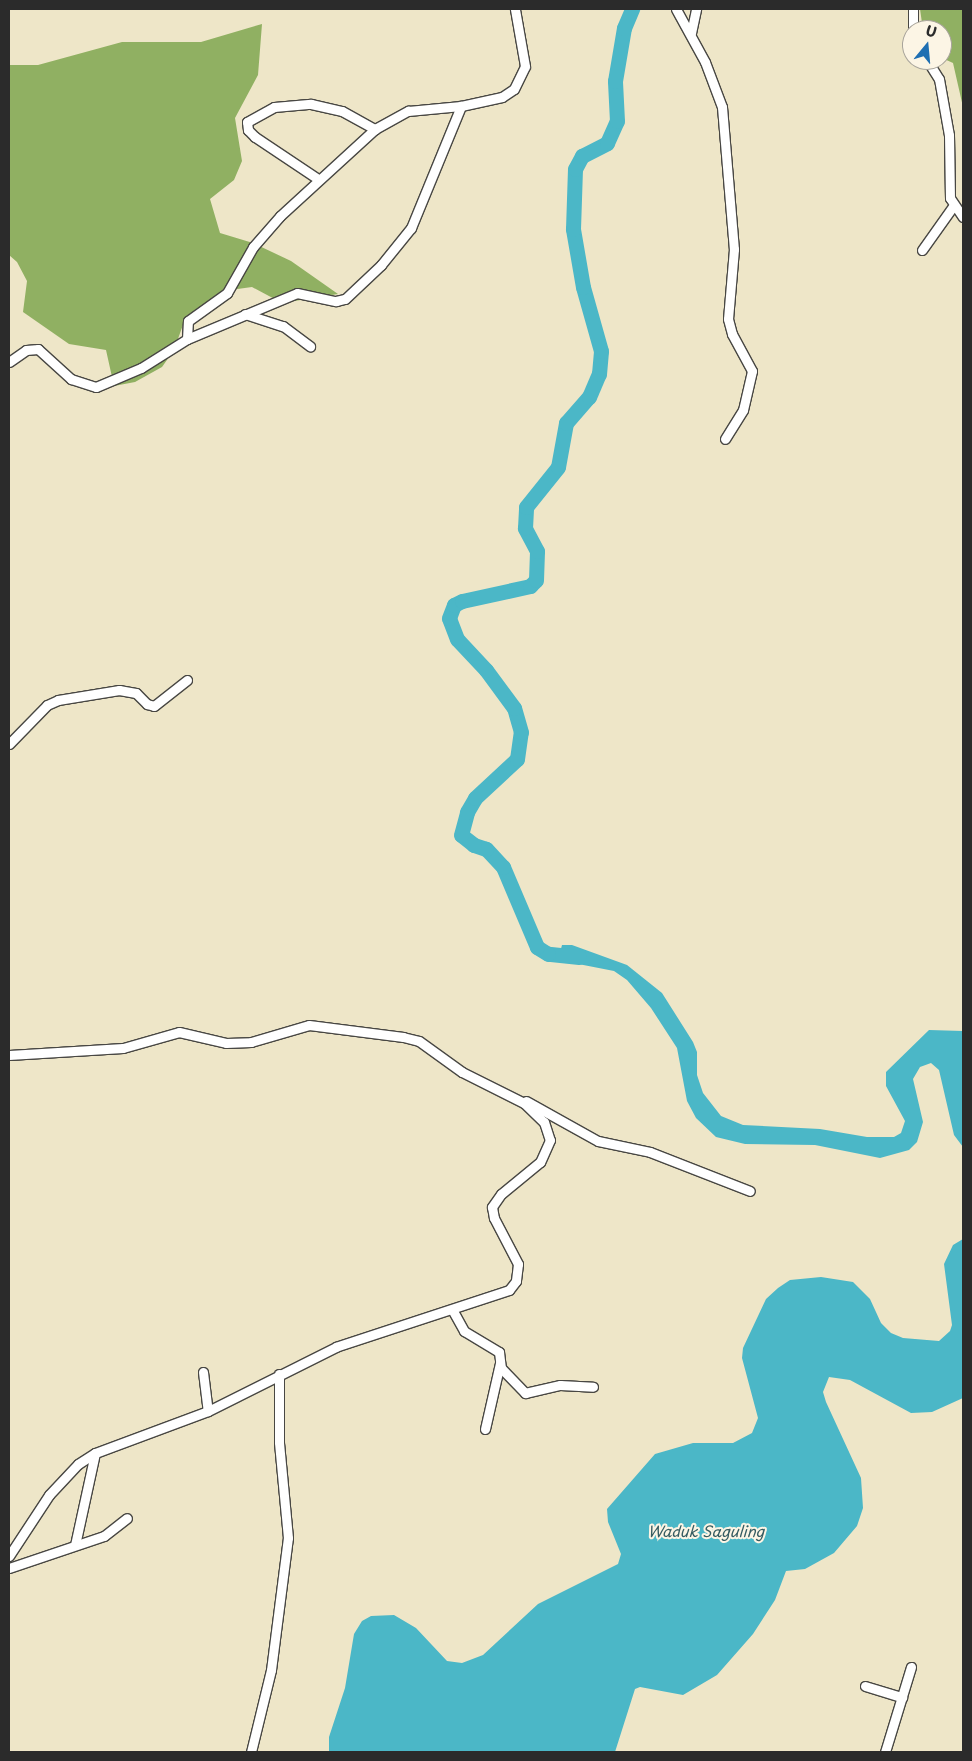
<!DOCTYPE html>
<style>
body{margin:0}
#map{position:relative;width:972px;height:1761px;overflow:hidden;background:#eee6c8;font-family:"Playpen Sans",sans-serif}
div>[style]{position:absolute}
.forest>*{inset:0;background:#90b062}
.water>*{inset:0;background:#4bb7c7}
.river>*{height:15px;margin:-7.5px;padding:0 7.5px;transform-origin:7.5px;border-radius:7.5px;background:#4bb7c7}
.roads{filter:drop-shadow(1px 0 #484743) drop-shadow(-1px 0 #484743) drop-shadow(0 1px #484743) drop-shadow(0 -1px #484743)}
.minor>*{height:9px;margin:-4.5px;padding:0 4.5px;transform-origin:4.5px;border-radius:4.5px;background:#fff}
span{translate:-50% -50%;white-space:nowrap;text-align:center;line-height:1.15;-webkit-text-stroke:4px #fcf5e5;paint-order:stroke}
.water-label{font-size:15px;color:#365c62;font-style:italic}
.frame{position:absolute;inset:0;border:10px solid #2b2b2b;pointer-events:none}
.north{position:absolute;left:902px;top:20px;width:50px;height:50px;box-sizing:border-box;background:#fcf5e5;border:1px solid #a8a49b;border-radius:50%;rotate:17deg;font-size:14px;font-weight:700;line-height:20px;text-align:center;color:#2b2b2b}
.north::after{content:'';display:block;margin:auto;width:18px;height:22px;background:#1f6fb2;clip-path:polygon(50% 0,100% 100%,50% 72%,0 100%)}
</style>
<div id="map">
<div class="forest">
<div style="clip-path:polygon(920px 9px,963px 9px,963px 153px,963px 107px,953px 63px,942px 58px,942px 30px,923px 30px)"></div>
<div style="clip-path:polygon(262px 24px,258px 75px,235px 118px,242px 161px,234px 180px,210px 199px,220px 233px,253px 243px,291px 261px,338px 294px,282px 303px,252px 287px,223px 291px,184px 322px,174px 350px,162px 367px,135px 382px,114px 386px,106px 350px,69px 344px,23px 312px,27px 281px,17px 262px,9px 255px,9px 65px,38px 65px,122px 42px,201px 42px)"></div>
</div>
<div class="water">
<div style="clip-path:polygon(562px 945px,572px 945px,627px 965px,662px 993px,693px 1042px,697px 1052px,697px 1075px,703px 1093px,721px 1116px,743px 1125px,820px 1129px,867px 1137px,894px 1137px,901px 1133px,905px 1121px,886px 1086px,886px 1072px,929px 1030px,963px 1031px,963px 1147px,954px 1135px,939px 1070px,931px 1063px,920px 1067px,913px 1079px,923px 1122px,917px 1142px,909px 1150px,880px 1158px,815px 1145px,745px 1144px,716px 1137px,696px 1118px,687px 1101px,677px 1048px,651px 1008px,627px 980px,614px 971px,563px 961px,559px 956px)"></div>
<div style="clip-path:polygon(963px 1239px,963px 1398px,932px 1412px,911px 1413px,850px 1380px,829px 1377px,823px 1392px,826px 1402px,861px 1478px,863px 1508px,857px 1526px,834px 1553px,805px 1569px,786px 1571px,775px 1600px,753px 1634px,717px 1675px,683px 1695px,640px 1687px,635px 1689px,615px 1752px,329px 1752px,329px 1737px,345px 1688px,354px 1634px,362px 1621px,371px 1616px,394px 1615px,416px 1628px,447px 1661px,462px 1663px,483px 1655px,538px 1604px,618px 1564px,621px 1554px,608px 1522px,607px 1509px,655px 1454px,693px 1443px,733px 1443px,752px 1433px,758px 1418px,742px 1358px,743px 1348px,766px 1299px,778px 1288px,790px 1280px,821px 1277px,853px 1282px,870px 1299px,881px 1323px,891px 1333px,903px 1338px,939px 1341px,950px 1331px,952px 1325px,944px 1264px,953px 1245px)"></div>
</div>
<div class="river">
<div style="left:579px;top:957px;width:31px;rotate:-174deg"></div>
<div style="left:548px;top:954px;width:13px;rotate:-148deg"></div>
<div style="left:537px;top:947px;width:87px;rotate:-113deg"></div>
<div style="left:503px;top:867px;width:25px;rotate:-133deg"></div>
<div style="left:486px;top:849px;width:13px;rotate:-162deg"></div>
<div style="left:474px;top:845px;width:16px;rotate:-142deg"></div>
<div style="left:461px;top:835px;width:24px;rotate:-75deg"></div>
<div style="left:467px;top:812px;width:16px;rotate:-60deg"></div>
<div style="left:475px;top:798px;width:57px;rotate:-42.9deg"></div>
<div style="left:517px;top:759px;width:27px;rotate:-82deg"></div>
<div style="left:521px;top:732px;width:25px;rotate:-106deg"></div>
<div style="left:514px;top:708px;width:47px;rotate:-126.4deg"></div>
<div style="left:486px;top:670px;width:42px;rotate:-133.1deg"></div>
<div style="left:457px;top:639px;width:22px;rotate:-111deg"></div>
<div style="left:449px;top:618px;width:14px;rotate:-69deg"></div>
<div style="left:454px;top:605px;width:9px;rotate:-27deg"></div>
<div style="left:462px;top:601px;width:70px;rotate:-12.4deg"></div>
<div style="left:530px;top:586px;width:8px;rotate:-45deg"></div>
<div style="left:536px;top:580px;width:29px;rotate:-88deg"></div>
<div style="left:537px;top:551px;width:26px;rotate:-118deg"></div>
<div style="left:525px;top:528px;width:21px;rotate:-87deg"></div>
<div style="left:526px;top:507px;width:51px;rotate:-51.3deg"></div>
<div style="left:558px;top:467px;width:45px;rotate:-79.7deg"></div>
<div style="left:566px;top:423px;width:35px;rotate:-49deg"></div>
<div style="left:589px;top:397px;width:25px;rotate:-67deg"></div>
<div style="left:599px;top:374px;width:23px;rotate:-85deg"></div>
<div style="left:601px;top:351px;width:66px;rotate:-105.7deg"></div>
<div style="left:583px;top:287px;width:59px;rotate:-99.8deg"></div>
<div style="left:573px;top:229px;width:60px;rotate:-88.1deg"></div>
<div style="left:575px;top:169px;width:15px;rotate:-62deg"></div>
<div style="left:582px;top:156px;width:28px;rotate:-27deg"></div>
<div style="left:607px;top:143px;width:24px;rotate:-66deg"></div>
<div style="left:617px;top:121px;width:40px;rotate:-92.9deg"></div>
<div style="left:615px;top:81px;width:54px;rotate:-80.4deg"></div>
<div style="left:624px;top:28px;width:21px;rotate:-67deg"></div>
</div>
<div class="roads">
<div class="minor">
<div style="left:676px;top:9px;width:60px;rotate:61.3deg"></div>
<div style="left:705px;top:62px;width:48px;rotate:69.3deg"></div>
<div style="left:722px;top:107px;width:143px;rotate:85.2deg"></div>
<div style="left:734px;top:249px;width:70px;rotate:94.9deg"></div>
<div style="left:728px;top:319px;width:16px;rotate:75deg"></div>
<div style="left:732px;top:334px;width:42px;rotate:61.6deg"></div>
<div style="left:752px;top:371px;width:40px;rotate:103deg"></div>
<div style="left:743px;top:410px;width:34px;rotate:122deg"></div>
<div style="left:913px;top:30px;width:21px;rotate:-90deg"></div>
<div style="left:691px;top:33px;width:25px;rotate:-78deg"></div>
<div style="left:927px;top:60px;width:22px;rotate:58deg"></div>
<div style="left:939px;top:79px;width:57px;rotate:79.9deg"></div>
<div style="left:949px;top:135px;width:63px;rotate:89.1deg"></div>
<div style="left:950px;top:198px;width:23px;rotate:56deg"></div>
<div style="left:318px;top:179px;width:76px;rotate:-146.3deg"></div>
<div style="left:255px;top:137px;width:10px;rotate:-135deg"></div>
<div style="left:248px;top:130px;width:8px;rotate:-97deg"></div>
<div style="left:247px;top:122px;width:31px;rotate:-29deg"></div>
<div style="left:274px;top:107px;width:37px;rotate:-5deg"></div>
<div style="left:311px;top:104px;width:32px;rotate:13deg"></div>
<div style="left:342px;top:111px;width:38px;rotate:29deg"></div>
<div style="left:922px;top:250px;width:55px;rotate:-54.6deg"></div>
<div style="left:245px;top:314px;width:40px;rotate:18deg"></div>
<div style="left:283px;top:326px;width:34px;rotate:37deg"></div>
<div style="left:187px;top:339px;width:119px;rotate:-22.7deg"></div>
<div style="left:297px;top:293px;width:40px;rotate:12deg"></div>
<div style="left:336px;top:301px;width:9px;rotate:-13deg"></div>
<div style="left:345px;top:299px;width:50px;rotate:-43.4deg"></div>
<div style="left:381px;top:265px;width:48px;rotate:-51deg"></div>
<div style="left:411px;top:228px;width:132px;rotate:-67.7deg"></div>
<div style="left:9px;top:362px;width:21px;rotate:-35deg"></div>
<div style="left:26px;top:350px;width:12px;rotate:-5deg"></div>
<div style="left:38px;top:349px;width:45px;rotate:42.3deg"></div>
<div style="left:71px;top:379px;width:26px;rotate:18deg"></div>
<div style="left:96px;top:387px;width:49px;rotate:-22.9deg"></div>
<div style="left:141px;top:368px;width:54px;rotate:-32.2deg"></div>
<div style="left:187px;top:339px;width:18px;rotate:-87deg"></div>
<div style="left:188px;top:321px;width:48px;rotate:-35.7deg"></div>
<div style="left:227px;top:293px;width:53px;rotate:-60.5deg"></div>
<div style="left:253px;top:247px;width:41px;rotate:-48.9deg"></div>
<div style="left:280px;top:216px;width:129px;rotate:-42.5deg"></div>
<div style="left:375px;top:129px;width:38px;rotate:-29deg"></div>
<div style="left:408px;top:111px;width:53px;rotate:-5.4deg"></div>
<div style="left:461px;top:106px;width:42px;rotate:-12.4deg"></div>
<div style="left:502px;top:97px;width:14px;rotate:-34deg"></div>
<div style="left:514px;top:89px;width:25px;rotate:-64deg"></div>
<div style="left:525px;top:66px;width:58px;rotate:-100deg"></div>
<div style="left:9px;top:744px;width:54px;rotate:-45.7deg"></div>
<div style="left:47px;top:705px;width:12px;rotate:-24deg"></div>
<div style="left:58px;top:700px;width:62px;rotate:-9.3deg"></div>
<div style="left:119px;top:690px;width:17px;rotate:10deg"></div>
<div style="left:136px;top:693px;width:16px;rotate:45deg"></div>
<div style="left:147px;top:704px;width:7px;rotate:16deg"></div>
<div style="left:154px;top:706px;width:42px;rotate:-38.2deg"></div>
<div style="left:9px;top:1055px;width:114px;rotate:-3.5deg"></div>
<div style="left:123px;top:1048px;width:58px;rotate:-15.9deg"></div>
<div style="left:179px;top:1032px;width:48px;rotate:13.2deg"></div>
<div style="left:226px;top:1043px;width:25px;rotate:-2deg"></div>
<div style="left:251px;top:1042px;width:60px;rotate:-16.3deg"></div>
<div style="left:309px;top:1025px;width:95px;rotate:7.3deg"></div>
<div style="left:403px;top:1037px;width:16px;rotate:14deg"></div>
<div style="left:419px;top:1041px;width:53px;rotate:35.8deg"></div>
<div style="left:462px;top:1072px;width:69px;rotate:26.6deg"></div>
<div style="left:524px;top:1103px;width:28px;rotate:44deg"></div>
<div style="left:544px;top:1122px;width:19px;rotate:72deg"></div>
<div style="left:550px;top:1140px;width:24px;rotate:114deg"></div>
<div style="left:540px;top:1162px;width:50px;rotate:140.6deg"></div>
<div style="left:501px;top:1194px;width:16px;rotate:125deg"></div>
<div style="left:492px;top:1207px;width:11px;rotate:80deg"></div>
<div style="left:494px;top:1218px;width:52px;rotate:62.4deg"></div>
<div style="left:518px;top:1264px;width:17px;rotate:97deg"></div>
<div style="left:516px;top:1281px;width:11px;rotate:128deg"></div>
<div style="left:509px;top:1290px;width:182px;rotate:161.8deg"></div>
<div style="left:336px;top:1347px;width:143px;rotate:153.4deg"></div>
<div style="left:208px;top:1411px;width:121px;rotate:159.6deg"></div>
<div style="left:95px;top:1453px;width:20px;rotate:147deg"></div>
<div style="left:78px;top:1464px;width:42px;rotate:133.1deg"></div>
<div style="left:49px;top:1495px;width:73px;rotate:123.3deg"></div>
<div style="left:526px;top:1101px;width:82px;rotate:29.1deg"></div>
<div style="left:598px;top:1141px;width:53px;rotate:11.9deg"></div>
<div style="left:650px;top:1152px;width:107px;rotate:21.3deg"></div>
<div style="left:453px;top:1311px;width:23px;rotate:61deg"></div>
<div style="left:464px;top:1331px;width:41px;rotate:31deg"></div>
<div style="left:499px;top:1352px;width:16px;rotate:83deg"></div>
<div style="left:501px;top:1368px;width:35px;rotate:46deg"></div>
<div style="left:525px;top:1393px;width:36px;rotate:-13deg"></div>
<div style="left:560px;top:1385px;width:33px;rotate:3deg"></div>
<div style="left:203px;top:1372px;width:39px;rotate:83deg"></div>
<div style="left:485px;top:1429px;width:68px;rotate:-77.2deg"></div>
<div style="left:75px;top:1545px;width:94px;rotate:-77.7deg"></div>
<div style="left:9px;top:1568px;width:100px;rotate:-18.6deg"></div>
<div style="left:104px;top:1536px;width:29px;rotate:-38deg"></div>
<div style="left:865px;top:1686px;width:39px;rotate:17deg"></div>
<div style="left:251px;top:1752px;width:84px;rotate:-76.3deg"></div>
<div style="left:271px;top:1670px;width:133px;rotate:-82.7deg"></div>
<div style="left:288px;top:1538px;width:96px;rotate:-95.4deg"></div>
<div style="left:279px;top:1442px;width:68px;rotate:-90deg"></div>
<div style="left:885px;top:1752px;width:89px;rotate:-73deg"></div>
</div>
</div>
<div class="water-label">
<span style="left:706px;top:1531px">Waduk Saguling</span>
</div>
<div class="frame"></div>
<div class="north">U</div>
</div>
